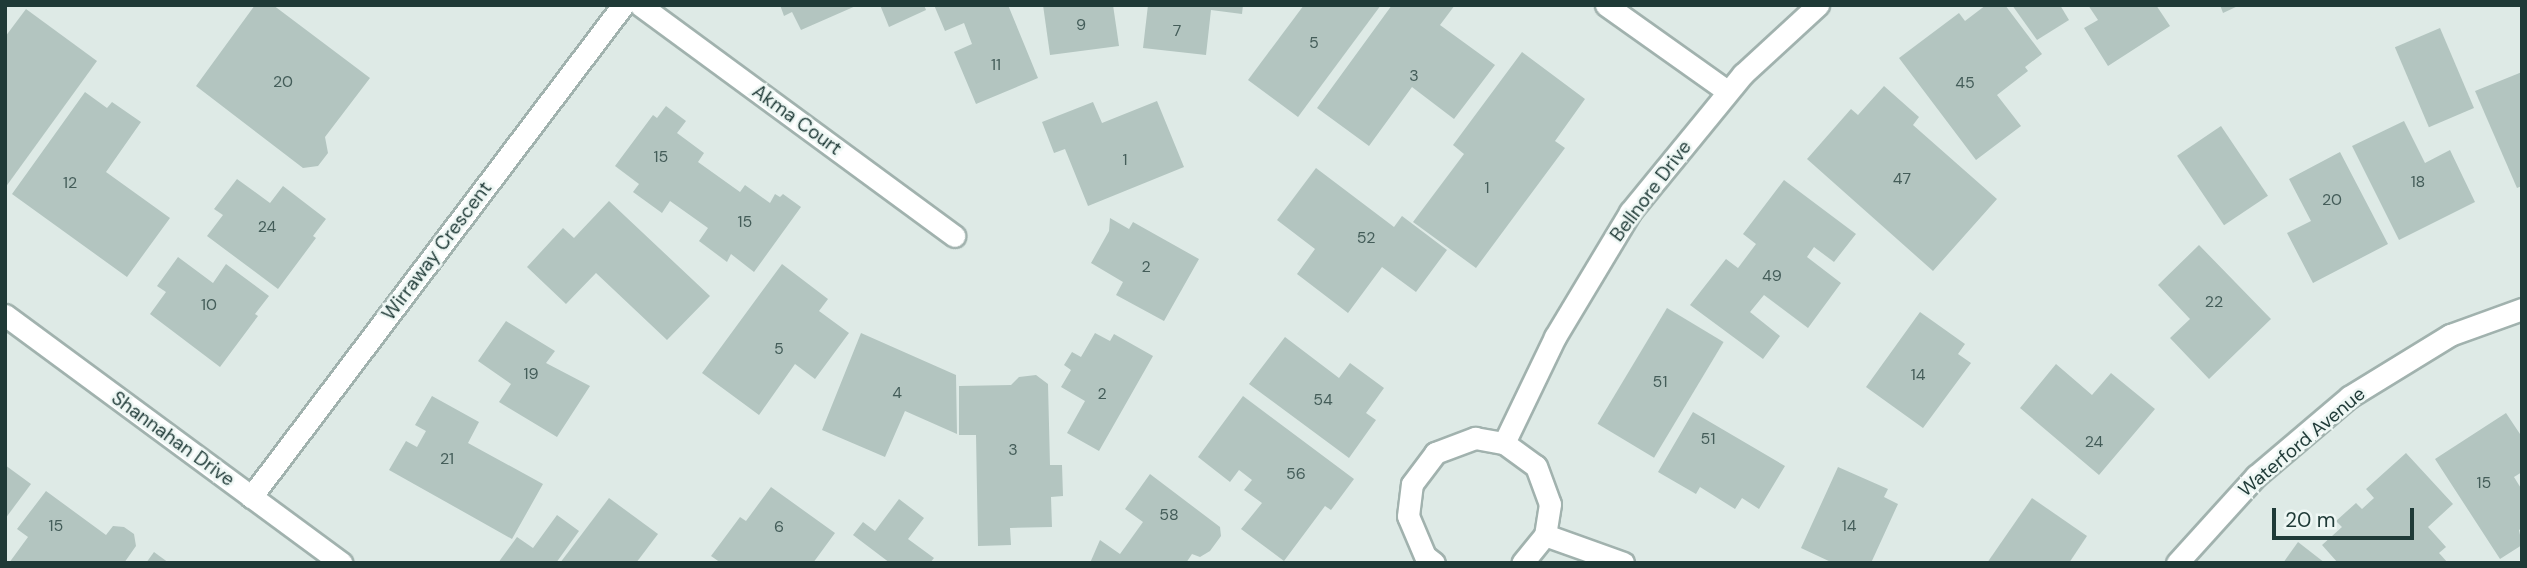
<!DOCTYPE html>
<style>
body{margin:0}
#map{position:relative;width:2527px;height:568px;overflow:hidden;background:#deeae6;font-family:"DM Sans",sans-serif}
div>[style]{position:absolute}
.building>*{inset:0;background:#b3c5c0;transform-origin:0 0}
.roads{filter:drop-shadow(2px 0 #a1b2ae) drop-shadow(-2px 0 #a1b2ae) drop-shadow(0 2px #a1b2ae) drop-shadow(0 -2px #a1b2ae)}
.street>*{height:21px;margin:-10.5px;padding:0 10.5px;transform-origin:10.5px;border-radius:10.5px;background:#fff}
span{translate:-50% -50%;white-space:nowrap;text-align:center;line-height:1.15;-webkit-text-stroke:5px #eef7f4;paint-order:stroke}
.number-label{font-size:16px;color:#445d59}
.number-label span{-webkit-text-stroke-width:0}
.street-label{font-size:19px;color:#1f3a37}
.frame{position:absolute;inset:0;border:7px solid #1f3a37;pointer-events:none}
.scale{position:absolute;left:2272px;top:508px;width:142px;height:32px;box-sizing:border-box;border:4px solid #1f3a37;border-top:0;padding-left:9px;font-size:21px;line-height:24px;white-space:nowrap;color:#1f3a37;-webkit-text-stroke:5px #eef7f4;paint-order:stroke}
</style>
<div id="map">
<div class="building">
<div style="clip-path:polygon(255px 5px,273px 5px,370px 78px,325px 137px,328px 153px,318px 166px,303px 168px,196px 86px)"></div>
<div style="clip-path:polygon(780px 5px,858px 5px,801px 30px,792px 12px,784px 16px)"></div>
<div style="clip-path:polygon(880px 5px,924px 5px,926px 10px,889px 27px)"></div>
<div style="clip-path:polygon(934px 5px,1008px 5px,1038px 78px,976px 104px,954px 52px,972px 44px,964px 23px,945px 31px)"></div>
<div style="clip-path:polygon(1043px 5px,1113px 5px,1119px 46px,1050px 55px)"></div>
<div style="clip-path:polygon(1148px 5px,1243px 5px,1242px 14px,1211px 10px,1206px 55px,1143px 48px)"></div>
<div style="clip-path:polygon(1304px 5px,1381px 5px,1298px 117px,1248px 80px)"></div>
<div style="clip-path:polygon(1392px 5px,1455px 5px,1440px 25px,1495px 65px,1454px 119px,1412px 87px,1369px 146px,1317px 108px)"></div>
<div style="clip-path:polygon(1986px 5px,2005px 5px,2042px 54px,2025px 67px,2028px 71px,1997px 95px,2021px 126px,1976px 160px,1899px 58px,1959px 13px,1965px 21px)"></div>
<div style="clip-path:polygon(2012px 5px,2060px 5px,2069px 20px,2037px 40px)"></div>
<div style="clip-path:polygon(2088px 5px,2156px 5px,2170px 26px,2108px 66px,2084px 28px,2098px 20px)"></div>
<div style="clip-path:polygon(2220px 5px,2240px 5px,2223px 13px)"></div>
<div style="clip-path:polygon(26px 9px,97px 61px,5px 188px,5px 37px)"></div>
<div style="left:2440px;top:28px;width:87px;height:49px;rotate:67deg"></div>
<div style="clip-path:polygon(1522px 52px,1585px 99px,1555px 141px,1565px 148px,1476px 268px,1413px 222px,1464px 154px,1453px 145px)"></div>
<div style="clip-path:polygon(2522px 72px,2522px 186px,2517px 188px,2475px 91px)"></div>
<div style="clip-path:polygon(1884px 86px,1919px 117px,1913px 125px,1997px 199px,1933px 271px,1807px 159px,1851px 109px,1858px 115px)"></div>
<div style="clip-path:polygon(85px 92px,107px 108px,112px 102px,141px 122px,106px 172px,170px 218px,127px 277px,12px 194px)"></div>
<div style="clip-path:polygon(1157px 101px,1184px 167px,1088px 206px,1065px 149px,1054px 153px,1042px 122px,1093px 102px,1102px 123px)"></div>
<div style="clip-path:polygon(666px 106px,686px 121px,677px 133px,704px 153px,698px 162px,740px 192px,745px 185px,770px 203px,775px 194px,780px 197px,783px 194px,801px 207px,754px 272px,731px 254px,727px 262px,699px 241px,708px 228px,670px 201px,662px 213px,633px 192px,639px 184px,615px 166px,653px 115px,657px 118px)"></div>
<div style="clip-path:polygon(2404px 121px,2425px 163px,2450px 150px,2475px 202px,2399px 240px,2352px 146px)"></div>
<div style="left:2221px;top:126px;width:84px;height:53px;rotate:56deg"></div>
<div style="clip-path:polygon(2340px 152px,2388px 244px,2313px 283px,2287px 233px,2311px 221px,2289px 179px)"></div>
<div style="clip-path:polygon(1316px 168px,1394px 227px,1402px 216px,1447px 250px,1416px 292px,1382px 267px,1348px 313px,1297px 274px,1315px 249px,1277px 220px)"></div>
<div style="clip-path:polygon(237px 179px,270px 203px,283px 186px,326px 219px,313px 236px,316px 238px,278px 289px,207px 236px,223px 215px,214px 209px)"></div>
<div style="clip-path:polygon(1784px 180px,1856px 234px,1834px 262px,1814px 247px,1807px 257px,1841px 283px,1808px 328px,1764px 295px,1750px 312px,1780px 336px,1763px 359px,1690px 305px,1726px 259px,1738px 268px,1756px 244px,1743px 234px)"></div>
<div style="clip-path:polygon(609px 201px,710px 296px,667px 340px,596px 273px,566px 304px,527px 267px,563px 228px,574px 238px)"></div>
<div style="clip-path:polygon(1110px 218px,1129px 229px,1133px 222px,1199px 259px,1164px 321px,1116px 295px,1123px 282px,1091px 263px,1109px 231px)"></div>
<div style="clip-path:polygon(2199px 245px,2271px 319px,2209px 379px,2170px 338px,2190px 319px,2158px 285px)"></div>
<div style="clip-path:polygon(178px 257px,213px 283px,226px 264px,269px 296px,255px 314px,258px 316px,220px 367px,150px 314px,166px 292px,157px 286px)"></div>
<div style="clip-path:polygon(782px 264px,828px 299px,819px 311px,849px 333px,815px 379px,795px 364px,759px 415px,702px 373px)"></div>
<div style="left:1667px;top:308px;width:66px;height:135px;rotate:31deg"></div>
<div style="clip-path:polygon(1920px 312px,1965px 344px,1958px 354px,1971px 363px,1923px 428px,1866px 387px)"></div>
<div style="clip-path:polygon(506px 321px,555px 351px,546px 363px,590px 386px,557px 437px,499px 402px,511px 384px,478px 361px)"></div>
<div style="clip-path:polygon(861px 333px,956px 375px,957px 434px,905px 411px,885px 457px,822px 430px)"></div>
<div style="clip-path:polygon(1095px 333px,1110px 341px,1114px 334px,1153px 356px,1099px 451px,1067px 433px,1085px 401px,1061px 387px,1071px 370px,1064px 365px,1072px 352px,1081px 357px)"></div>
<div style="clip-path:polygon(1285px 337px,1339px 378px,1350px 363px,1384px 388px,1366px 413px,1376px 420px,1349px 458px,1249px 384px)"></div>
<div style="clip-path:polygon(2056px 364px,2092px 395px,2111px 373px,2155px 409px,2099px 475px,2020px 408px)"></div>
<div style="clip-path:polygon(1036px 375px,1048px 384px,1050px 465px,1062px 465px,1063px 496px,1051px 497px,1052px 527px,1010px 528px,1011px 545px,978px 546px,976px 435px,959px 435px,959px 386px,1011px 385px,1019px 377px)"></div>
<div style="clip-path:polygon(432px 396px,479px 422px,468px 443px,543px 484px,512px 539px,389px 470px,406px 441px,417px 447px,426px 431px,415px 425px)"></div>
<div style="clip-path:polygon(1243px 396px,1354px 479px,1331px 510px,1325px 506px,1284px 561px,1241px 529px,1262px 503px,1244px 490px,1252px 480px,1239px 470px,1230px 482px,1198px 457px)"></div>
<div style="clip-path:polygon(1693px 412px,1785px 466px,1759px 509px,1742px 498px,1735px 509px,1700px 487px,1696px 494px,1658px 472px)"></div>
<div style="clip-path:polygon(2506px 413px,2522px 437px,2522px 472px,2514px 477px,2522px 490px,2522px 528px,2519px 530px,2522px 545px,2500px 559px,2435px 459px)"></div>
<div style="clip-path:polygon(2406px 453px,2453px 504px,2428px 527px,2446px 547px,2439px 553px,2448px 563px,2338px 563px,2322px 545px,2342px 527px,2336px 521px,2356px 503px,2362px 509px,2374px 498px,2366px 489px)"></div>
<div style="clip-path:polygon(5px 465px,31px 484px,5px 519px)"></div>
<div style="clip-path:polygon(1838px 467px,1888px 489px,1884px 497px,1898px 504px,1871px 563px,1833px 563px,1801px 548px)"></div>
<div style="clip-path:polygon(1150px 474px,1220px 527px,1221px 536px,1210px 551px,1200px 557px,1192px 554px,1186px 563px,1090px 563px,1100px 540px,1120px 554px,1143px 522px,1125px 509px)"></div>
<div style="clip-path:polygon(771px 487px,835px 533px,813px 563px,721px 563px,711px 556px,740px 517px,746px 521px)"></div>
<div style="clip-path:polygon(46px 491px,106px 535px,113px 526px,124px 527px,134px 534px,136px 546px,124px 563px,9px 563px,28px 537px,17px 529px)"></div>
<div style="clip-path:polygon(609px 498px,658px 534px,636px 563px,560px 563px)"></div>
<div style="clip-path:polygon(2032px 498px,2087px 536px,2069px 563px,1987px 563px)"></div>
<div style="clip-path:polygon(899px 499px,924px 518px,908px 539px,934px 558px,930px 563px,890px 563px,853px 535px,863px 522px,875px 531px)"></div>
<div style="clip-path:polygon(557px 515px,579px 531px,556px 563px,498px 563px,517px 537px,533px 548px)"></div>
<div style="clip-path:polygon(2298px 542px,2325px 563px,2283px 563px)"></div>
<div style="clip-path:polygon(154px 552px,169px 563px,146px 563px)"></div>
</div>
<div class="roads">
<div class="street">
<div style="left:640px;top:5px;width:390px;rotate:36.3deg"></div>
<div style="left:1606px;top:5px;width:148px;rotate:35.4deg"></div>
<div style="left:5px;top:315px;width:418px;rotate:36.4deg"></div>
<div style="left:1504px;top:443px;width:118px;rotate:-64.3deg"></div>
<div style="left:1555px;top:337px;width:146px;rotate:-59deg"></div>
<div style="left:1630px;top:212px;width:178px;rotate:-50.7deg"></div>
<div style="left:1743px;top:74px;width:102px;rotate:-42.6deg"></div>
<div style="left:251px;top:497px;width:617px;rotate:-52.91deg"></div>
<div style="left:1545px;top:535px;width:83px;rotate:19.7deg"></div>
<div style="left:1434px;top:563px;width:11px;rotate:-142deg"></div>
<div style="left:1425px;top:556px;width:43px;rotate:-113deg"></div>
<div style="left:1408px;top:516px;width:32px;rotate:-83deg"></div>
<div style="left:1412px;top:484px;width:39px;rotate:-53deg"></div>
<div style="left:1435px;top:453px;width:43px;rotate:-20.6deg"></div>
<div style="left:1475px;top:438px;width:29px;rotate:10deg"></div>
<div style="left:1504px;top:443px;width:39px;rotate:36deg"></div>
<div style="left:1536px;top:466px;width:40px;rotate:69.8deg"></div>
<div style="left:1550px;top:504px;width:31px;rotate:99deg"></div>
<div style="left:1545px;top:535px;width:36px;rotate:129deg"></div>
<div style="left:2177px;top:563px;width:118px;rotate:-47.8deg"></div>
<div style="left:2256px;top:476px;width:122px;rotate:-40.3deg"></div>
<div style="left:2349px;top:397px;width:119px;rotate:-31.5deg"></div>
<div style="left:2450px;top:335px;width:77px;rotate:-19.9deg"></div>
</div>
</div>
<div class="number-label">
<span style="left:1081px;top:25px">9</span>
<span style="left:1177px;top:31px">7</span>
<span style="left:1314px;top:43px">5</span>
<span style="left:996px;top:65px">11</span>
<span style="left:1414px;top:76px">3</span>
<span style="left:283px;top:82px">20</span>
<span style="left:1965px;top:83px">45</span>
<span style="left:661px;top:157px">15</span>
<span style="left:1125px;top:160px">1</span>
<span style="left:1902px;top:179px">47</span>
<span style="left:2418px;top:182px">18</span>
<span style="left:70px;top:183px">12</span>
<span style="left:1487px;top:188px">1</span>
<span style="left:2332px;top:200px">20</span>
<span style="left:745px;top:222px">15</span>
<span style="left:267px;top:227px">24</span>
<span style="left:1366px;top:238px">52</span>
<span style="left:1146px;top:267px">2</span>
<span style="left:1772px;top:276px">49</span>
<span style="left:2214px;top:302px">22</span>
<span style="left:209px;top:305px">10</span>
<span style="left:779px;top:349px">5</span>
<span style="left:531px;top:374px">19</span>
<span style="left:1918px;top:375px">14</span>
<span style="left:1660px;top:382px">51</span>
<span style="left:897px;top:393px">4</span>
<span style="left:1102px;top:394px">2</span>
<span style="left:1323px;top:400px">54</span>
<span style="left:1708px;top:439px">51</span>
<span style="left:2094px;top:442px">24</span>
<span style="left:1013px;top:450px">3</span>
<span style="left:447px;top:459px">21</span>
<span style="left:1296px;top:474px">56</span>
<span style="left:2484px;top:483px">15</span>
<span style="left:1169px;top:515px">58</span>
<span style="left:56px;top:526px">15</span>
<span style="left:1849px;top:526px">14</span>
<span style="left:779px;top:527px">6</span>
</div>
<div class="street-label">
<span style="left:797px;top:120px;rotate:36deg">Akma Court</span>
<span style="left:1651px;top:191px;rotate:-53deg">Bellnore Drive</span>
<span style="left:437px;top:251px;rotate:-53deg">Wirraway Crescent</span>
<span style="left:173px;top:439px;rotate:36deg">Shannahan Drive</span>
<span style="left:2302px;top:442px;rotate:-40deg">Waterford Avenue</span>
</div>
<div class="frame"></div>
<div class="scale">20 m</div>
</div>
